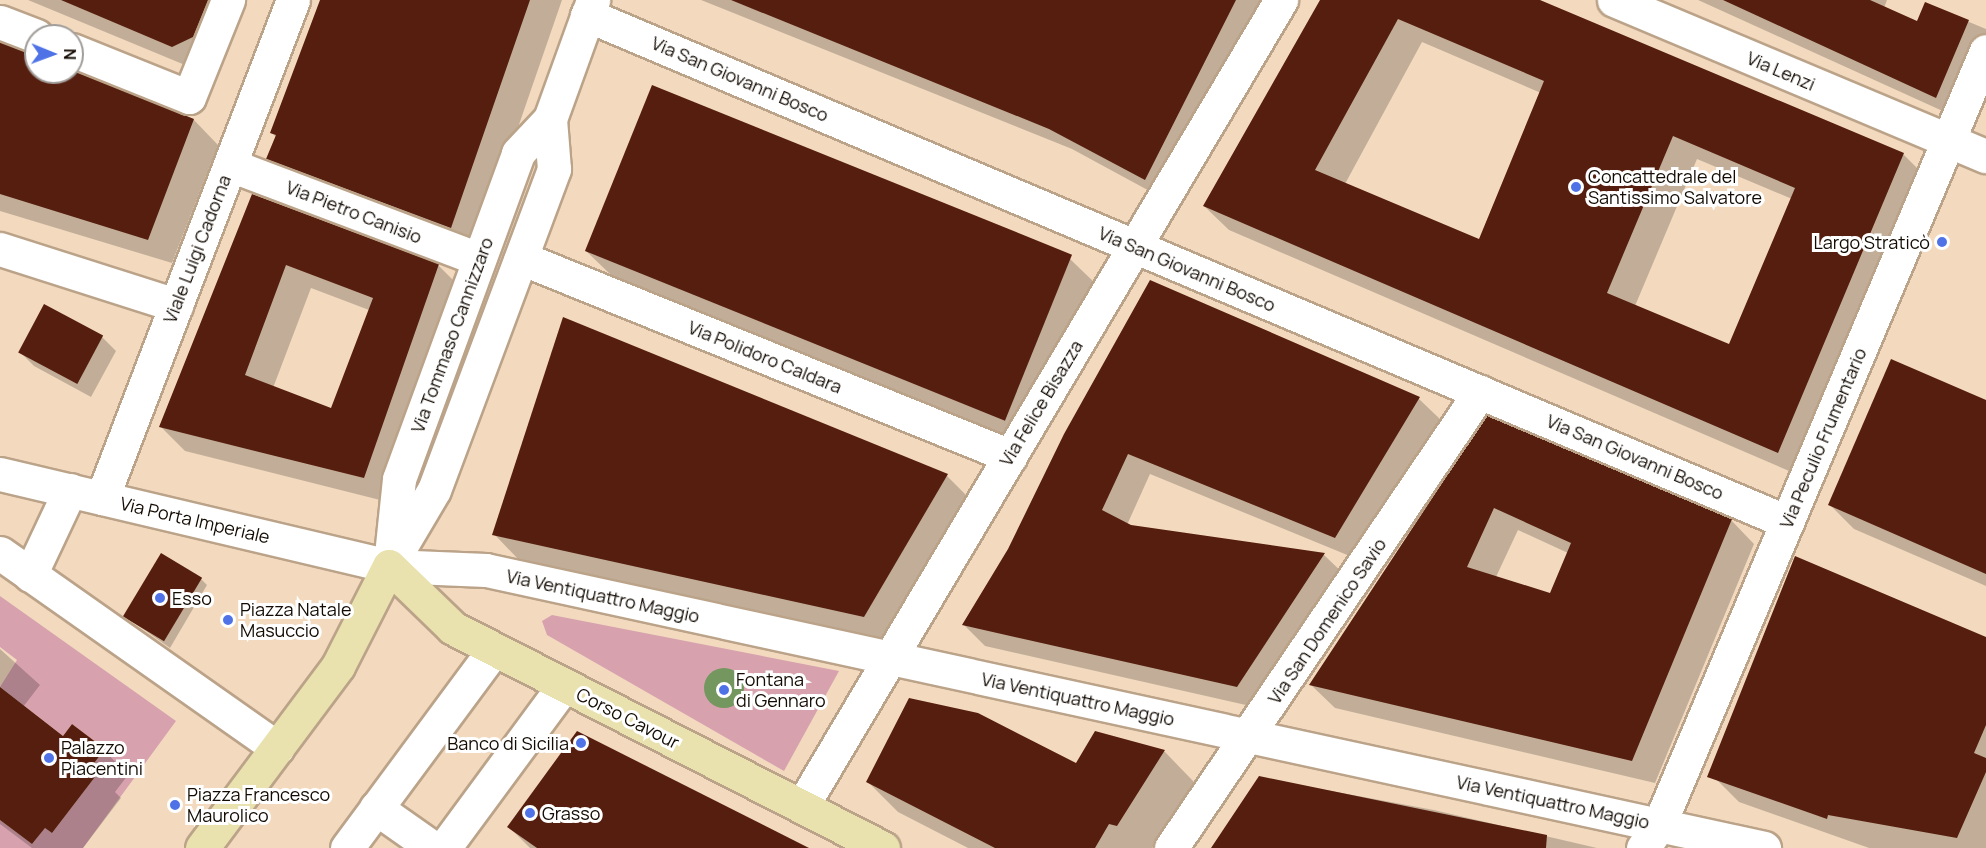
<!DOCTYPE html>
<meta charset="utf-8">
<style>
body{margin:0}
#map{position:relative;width:1986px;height:848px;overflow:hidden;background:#f3dabf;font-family:Manrope,sans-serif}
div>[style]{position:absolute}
.green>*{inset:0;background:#d7a2ae}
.water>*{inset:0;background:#74965f}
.round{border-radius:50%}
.shadow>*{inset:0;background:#0003}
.building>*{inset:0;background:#561e0e;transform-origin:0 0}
.roads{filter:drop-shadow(2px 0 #bba389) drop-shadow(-2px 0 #bba389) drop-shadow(0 2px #bba389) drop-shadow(0 -2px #bba389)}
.minor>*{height:33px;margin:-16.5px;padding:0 16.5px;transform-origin:16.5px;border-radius:16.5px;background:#fff}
.major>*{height:33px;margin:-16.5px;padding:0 16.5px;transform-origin:16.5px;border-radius:16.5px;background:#e9e2ae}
.dots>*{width:16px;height:16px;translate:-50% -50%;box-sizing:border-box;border:3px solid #fff;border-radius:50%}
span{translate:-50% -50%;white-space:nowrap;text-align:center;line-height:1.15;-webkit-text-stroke:6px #fff;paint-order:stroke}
.street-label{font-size:18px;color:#130b03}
.poi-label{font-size:18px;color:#130b03}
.left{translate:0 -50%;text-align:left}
.right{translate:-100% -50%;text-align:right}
.north{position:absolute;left:24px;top:24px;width:60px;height:60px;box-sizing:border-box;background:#fff;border:2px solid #a19d9a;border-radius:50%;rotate:91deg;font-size:16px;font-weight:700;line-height:24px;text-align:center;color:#130b03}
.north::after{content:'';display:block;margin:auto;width:21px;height:27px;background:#4f73e7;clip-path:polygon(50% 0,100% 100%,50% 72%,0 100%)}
</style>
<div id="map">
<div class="green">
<div style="clip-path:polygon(0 596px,176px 721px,83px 848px,0 848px,0 820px,32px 844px,45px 828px,52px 833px,98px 773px,91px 767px,105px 749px,72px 724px,63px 736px,0 687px,17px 660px,0 647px)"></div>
<div style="clip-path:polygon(552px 615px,839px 671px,784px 771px,547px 635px,542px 621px)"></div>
</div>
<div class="water">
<div class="round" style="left:704px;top:668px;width:40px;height:40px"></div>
</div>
<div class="shadow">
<div style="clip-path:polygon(28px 0,241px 0,197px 70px)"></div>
<div style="clip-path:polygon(321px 0,562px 0,475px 252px,292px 183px,268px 158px,276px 137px,272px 133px)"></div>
<div style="clip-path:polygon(701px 0,1263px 0,1166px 200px,1072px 149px)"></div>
<div style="clip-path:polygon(evenodd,1322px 0,1536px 0,1903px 154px,1927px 178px,1803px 477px,1229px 230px,1204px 206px,1322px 0,1422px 42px,1541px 93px,1479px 241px,1345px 184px,1422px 42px,1322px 0,1697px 159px,1792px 199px,1730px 346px,1635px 306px,1697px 159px)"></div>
<div style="clip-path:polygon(1698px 0,1887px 0,1884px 8px,1918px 23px,1926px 4px,1986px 29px,1986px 79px,1958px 118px)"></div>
<div style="clip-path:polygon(0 42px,36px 57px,36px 72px,72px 71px,194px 120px,218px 145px,172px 263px,0 211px)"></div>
<div style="clip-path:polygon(evenodd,253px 195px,438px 265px,462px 289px,388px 502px,185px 451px,161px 427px,253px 195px,311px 288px,369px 310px,332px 410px,273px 388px,311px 288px)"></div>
<div style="clip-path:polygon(586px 251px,1070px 259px,1095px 283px,1002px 442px,611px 275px)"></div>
<div style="clip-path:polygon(1151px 282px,1419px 399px,1441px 420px,1357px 559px,1150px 474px,1127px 525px,1324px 555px,1346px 576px,1259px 708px,985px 646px,963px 624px,1010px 549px)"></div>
<div style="clip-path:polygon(102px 337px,116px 351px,91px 397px,34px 366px,20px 352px)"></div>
<div style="clip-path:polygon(1986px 402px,1986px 586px,1854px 529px,1830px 505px)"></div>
<div style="clip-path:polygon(evenodd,1487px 417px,1731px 520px,1754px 544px,1655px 783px,1335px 708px,1311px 685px,1487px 417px,1518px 530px,1568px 553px,1551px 595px,1496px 577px,1518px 530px)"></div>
<div style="clip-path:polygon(947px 476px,971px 500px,888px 640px,518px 559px,494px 534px)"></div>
<div style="clip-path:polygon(201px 579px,207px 585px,170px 648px,126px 617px)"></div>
<div style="clip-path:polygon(1986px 639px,1986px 848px,1869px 848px,1739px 802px,1716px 779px)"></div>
<div style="clip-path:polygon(0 649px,40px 685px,23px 707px,63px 738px,104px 750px,128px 775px,115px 792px,121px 798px,83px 848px,32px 848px,0 824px)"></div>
<div style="clip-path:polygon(1096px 733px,1165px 752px,1194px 782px,1152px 848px,968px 848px,898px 812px,868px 782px,1076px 765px)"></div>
<div style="clip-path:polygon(1260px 778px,1434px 810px,1597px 848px,1213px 848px)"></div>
<div style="clip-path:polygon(509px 827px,806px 848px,530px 848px)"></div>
</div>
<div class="building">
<div style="clip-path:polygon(61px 0,208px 0,193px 37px,172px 47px)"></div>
<div style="clip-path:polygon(320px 0,530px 0,451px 228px,266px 159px,276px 135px,270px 133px)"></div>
<div style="clip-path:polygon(731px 0,1236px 0,1145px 180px,1049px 129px)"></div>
<div style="clip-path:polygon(evenodd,1320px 0,1540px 0,1904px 153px,1778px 453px,1203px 206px,1320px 0,1398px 19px,1544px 81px,1479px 239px,1315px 170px,1398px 19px,1320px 0,1673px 136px,1795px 188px,1729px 344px,1607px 293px,1673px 136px)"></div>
<div style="clip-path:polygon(1723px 0,1870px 0,1917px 21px,1925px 2px,1969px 20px,1936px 98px)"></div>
<div style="clip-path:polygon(0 42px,36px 54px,36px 72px,72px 70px,194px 119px,148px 240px,0 194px)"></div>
<div style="left:652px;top:85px;width:453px;height:179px;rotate:22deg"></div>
<div style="clip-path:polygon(evenodd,252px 194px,439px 264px,364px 478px,159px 427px,252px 194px,286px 265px,373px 298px,331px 408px,245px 375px,286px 265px)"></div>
<div style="clip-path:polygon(1150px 280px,1420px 397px,1335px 538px,1128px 454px,1102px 510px,1131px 525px,1325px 553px,1237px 687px,962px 625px,1008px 549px,1064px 434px)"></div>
<div style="left:44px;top:304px;width:67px;height:55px;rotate:28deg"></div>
<div style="clip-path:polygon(563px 317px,948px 474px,864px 617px,492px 535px)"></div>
<div style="clip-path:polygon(1891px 359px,1986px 400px,1986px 574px,1828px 505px)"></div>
<div style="clip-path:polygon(evenodd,1487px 415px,1732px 519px,1632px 761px,1309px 685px,1487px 415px,1494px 508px,1571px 543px,1550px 593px,1467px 567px,1494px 508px)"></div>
<div style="left:161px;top:553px;width:48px;height:74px;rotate:31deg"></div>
<div style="clip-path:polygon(1795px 556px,1986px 637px,1986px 725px,1974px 753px,1986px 758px,1986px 772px,1957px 838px,1828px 815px,1827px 819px,1707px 777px)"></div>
<div style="clip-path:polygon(0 687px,63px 736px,72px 724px,105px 749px,91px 767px,98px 773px,52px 833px,45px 828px,32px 844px,0 820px)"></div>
<div style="clip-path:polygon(909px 698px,978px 713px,1076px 763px,1095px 731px,1165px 750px,1117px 826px,1109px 824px,1095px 848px,995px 848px,866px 782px)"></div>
<div style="clip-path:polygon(577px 731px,809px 848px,537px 848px,507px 827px)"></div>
<div style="clip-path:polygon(1259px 776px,1547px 835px,1546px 848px,1211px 848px)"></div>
</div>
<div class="roads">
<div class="minor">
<div style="left:1614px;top:0;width:403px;rotate:22.8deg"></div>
<div style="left:587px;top:15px;width:1303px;rotate:22.9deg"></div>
<div style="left:0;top:22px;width:39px;rotate:21deg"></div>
<div style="left:72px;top:50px;width:126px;rotate:21.9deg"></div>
<div style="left:189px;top:97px;width:105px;rotate:-68.1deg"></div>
<div style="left:230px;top:165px;width:266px;rotate:20.7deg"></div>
<div style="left:0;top:249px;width:185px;rotate:17.7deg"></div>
<div style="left:521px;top:258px;width:528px;rotate:22.04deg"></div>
<div style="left:0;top:474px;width:400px;rotate:13.3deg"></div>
<div style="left:389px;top:566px;width:97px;rotate:2.4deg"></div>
<div style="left:486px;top:570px;width:1308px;rotate:12.27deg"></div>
<div style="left:102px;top:498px;width:533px;rotate:-69.02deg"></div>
<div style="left:0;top:553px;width:339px;rotate:35.1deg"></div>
<div style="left:391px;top:555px;width:76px;rotate:-84deg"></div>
<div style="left:399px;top:479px;width:347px;rotate:-69.9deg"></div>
<div style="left:518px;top:153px;width:47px;rotate:-46.7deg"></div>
<div style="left:389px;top:566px;width:88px;rotate:-59.4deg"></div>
<div style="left:434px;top:490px;width:343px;rotate:-69.5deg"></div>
<div style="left:554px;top:169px;width:50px;rotate:-94.6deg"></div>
<div style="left:550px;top:119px;width:127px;rotate:-70.1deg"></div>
<div style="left:30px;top:575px;width:94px;rotate:-64.8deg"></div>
<div style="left:802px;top:806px;width:938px;rotate:-59.28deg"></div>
<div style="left:376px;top:808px;width:70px;rotate:35.1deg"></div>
<div style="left:347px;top:848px;width:247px;rotate:-53.5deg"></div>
<div style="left:444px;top:848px;width:202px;rotate:-53.6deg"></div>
<div style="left:1171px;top:848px;width:551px;rotate:-55.88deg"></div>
<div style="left:1643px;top:848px;width:28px;rotate:-55deg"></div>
<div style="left:1659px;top:825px;width:840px;rotate:-67.1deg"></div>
</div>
<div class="major">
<div style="left:202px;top:848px;width:227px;rotate:-53.2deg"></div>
<div style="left:338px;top:666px;width:112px;rotate:-63deg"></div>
<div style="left:389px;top:566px;width:89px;rotate:44.1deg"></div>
<div style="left:453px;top:628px;width:483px;rotate:27.1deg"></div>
</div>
</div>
<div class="dots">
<div style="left:1576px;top:187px;background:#4f73e7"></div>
<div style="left:1942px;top:242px;background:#4f73e7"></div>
<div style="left:160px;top:598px;background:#4f73e7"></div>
<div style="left:228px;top:620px;background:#4f73e7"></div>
<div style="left:724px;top:690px;background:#4f73e7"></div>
<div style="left:581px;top:743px;background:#4f73e7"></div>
<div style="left:49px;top:758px;background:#4f73e7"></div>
<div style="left:175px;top:805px;background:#4f73e7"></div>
<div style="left:530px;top:813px;background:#4f73e7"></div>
</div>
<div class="street-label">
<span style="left:1781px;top:71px;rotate:23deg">Via Lenzi</span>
<span style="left:740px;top:79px;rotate:23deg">Via San Giovanni Bosco</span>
<span style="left:354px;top:212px;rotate:21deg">Via Pietro Canisio</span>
<span style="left:197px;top:249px;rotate:-69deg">Viale Luigi Cadorna</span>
<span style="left:1187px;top:269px;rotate:23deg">Via San Giovanni Bosco</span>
<span style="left:452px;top:335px;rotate:-70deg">Via Tommaso Cannizzaro</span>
<span style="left:765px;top:357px;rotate:22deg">Via Polidoro Caldara</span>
<span style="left:1041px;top:403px;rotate:-59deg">Via Felice Bisazza</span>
<span style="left:1823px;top:438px;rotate:-67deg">Via Peculio Frumentario</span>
<span style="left:1635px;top:457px;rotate:23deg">Via San Giovanni Bosco</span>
<span style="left:195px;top:520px;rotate:13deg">Via Porta Imperiale</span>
<span style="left:603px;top:596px;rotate:12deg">Via Ventiquattro Maggio</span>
<span style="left:1327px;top:621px;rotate:-56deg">Via San Domenico Savio</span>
<span style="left:1078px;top:699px;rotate:12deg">Via Ventiquattro Maggio</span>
<span style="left:628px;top:718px;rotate:27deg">Corso Cavour</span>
<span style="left:1553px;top:802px;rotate:12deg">Via Ventiquattro Maggio</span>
</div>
<div class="poi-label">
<span class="left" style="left:1588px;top:187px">Concattedrale del<br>Santissimo Salvatore</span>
<span class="right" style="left:1930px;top:242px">Largo Straticò</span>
<span class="left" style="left:172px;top:598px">Esso</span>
<span class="left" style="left:240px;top:620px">Piazza Natale<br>Masuccio</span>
<span class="left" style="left:736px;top:690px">Fontana<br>di Gennaro</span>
<span class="right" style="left:569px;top:743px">Banco di Sicilia</span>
<span class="left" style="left:61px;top:758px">Palazzo<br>Piacentini</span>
<span class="left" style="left:187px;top:805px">Piazza Francesco<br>Maurolico</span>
<span class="left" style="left:542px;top:813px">Grasso</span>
</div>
<div class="north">N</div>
</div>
